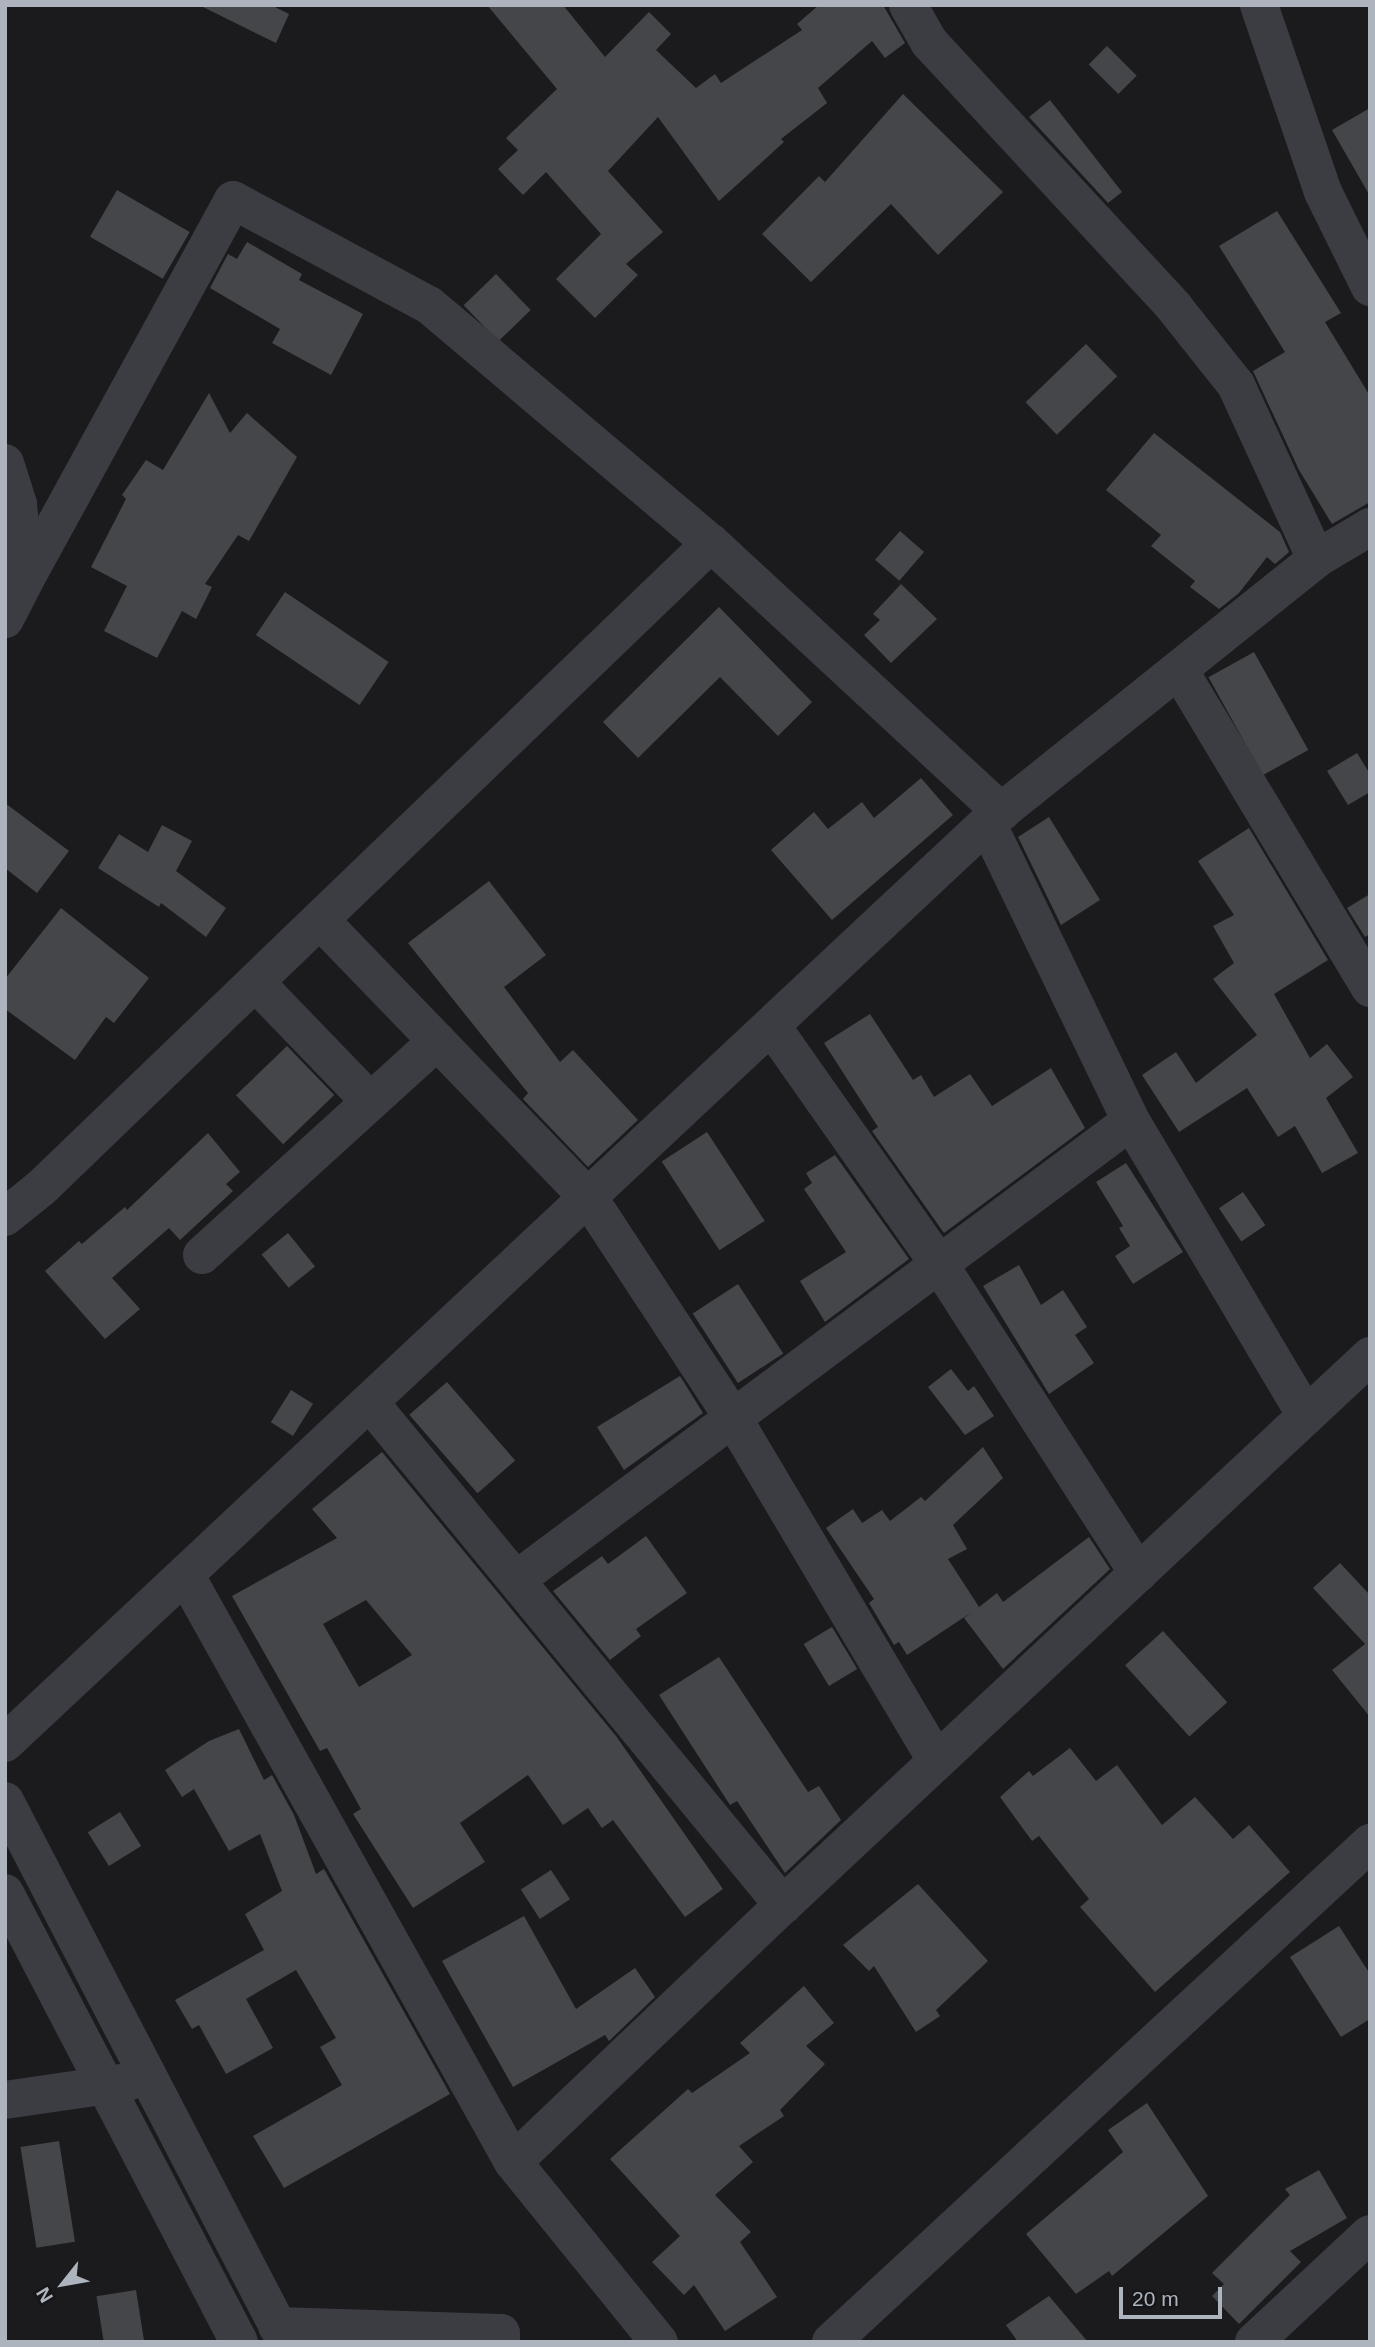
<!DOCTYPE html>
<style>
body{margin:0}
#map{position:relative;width:1375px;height:2347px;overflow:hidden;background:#1b1b1d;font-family:Helvetica,sans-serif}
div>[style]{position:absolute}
.building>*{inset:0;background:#45464a;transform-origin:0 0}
.minor>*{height:38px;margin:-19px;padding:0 19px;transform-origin:19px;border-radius:19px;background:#3b3d42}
span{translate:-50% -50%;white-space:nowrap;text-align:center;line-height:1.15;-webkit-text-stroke:7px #161618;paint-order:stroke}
.frame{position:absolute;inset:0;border:7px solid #adb4bd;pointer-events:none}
.north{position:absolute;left:28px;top:2249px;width:70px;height:70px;-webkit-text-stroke:5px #161618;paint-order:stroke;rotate:239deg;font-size:19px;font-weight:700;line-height:28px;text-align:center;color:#adb4bd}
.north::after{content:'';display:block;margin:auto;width:24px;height:32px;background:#adb4bd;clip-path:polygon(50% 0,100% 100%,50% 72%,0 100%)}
.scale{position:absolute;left:1119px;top:2287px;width:103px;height:32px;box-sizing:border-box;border:4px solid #adb4bd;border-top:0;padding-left:9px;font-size:21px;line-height:24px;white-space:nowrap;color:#adb4bd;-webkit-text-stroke:5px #161618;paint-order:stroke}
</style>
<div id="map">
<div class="building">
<div style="clip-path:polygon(199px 5px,271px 5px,289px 14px,276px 43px)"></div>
<div style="clip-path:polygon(487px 5px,563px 5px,605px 57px,649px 12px,671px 34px,656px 50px,696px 88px,715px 74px,721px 83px,802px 30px,797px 24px,819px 5px,883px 5px,905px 43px,885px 58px,872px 41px,818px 88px,827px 103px,781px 139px,784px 142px,719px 201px,658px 117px,608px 171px,663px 232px,626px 264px,638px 275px,595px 318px,556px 279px,601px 234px,546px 172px,523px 195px,498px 169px,518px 150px,506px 138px,557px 89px)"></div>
<div style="left:1107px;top:46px;width:42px;height:26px;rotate:45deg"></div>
<div style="clip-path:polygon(903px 94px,1003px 192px,938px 255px,891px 204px,811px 282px,762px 234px,819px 176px,825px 182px)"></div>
<div style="clip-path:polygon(1050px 100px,1122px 192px,1108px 203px,1029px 117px)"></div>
<div style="clip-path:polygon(1370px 108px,1370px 196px,1332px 130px)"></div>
<div style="left:117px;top:190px;width:84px;height:54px;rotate:30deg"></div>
<div style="clip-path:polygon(1277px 211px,1341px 313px,1325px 322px,1370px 396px,1370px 502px,1332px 524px,1299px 470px,1253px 371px,1285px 352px,1219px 246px)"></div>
<div style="clip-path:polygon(247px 242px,302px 274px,299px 280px,363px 314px,331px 375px,272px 343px,280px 329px,210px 288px,228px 254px,237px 259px)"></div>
<div style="left:496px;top:274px;width:50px;height:45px;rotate:46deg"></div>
<div style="left:1086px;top:344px;width:45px;height:84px;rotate:46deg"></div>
<div style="clip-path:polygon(209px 393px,230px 433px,247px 413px,297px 457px,249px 541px,238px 535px,205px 584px,212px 587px,196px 619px,182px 611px,157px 658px,104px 631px,127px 586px,91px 567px,126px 499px,122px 495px,146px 460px,163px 470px)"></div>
<div style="clip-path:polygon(1154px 433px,1280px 532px,1289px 552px,1275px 564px,1267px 557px,1239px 593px,1219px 609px,1190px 587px,1195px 581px,1151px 546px,1161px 535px,1106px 490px)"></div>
<div style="left:900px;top:531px;width:32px;height:38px;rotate:41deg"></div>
<div style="clip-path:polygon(901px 584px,937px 619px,891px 663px,864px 635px,880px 620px,873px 614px)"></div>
<div style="left:285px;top:592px;width:125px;height:52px;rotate:34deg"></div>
<div style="clip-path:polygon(719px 607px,812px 702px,778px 736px,720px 677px,638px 758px,603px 722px)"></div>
<div style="left:1254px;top:652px;width:112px;height:52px;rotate:61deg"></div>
<div style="clip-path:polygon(1357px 753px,1370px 774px,1370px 792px,1348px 805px,1327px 771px)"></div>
<div style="clip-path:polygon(921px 778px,953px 815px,832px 920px,771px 850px,814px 812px,828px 829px,862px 802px,874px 818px)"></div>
<div style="clip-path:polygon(5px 803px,69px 851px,37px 893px,5px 868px)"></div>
<div style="clip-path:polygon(1049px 817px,1100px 900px,1061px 925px,1018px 837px)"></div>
<div style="clip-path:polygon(162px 825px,192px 841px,176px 871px,226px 908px,206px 937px,161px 903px,159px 907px,98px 868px,119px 834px,148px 852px)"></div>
<div style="clip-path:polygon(1249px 828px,1328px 960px,1274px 994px,1310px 1058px,1327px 1044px,1353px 1077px,1326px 1098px,1358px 1153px,1322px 1173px,1295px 1126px,1278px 1137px,1247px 1088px,1179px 1132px,1142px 1075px,1176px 1052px,1196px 1083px,1257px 1035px,1213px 979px,1234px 963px,1213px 926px,1234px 915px,1198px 861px)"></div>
<div style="clip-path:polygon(489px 881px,546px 955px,504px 987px,560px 1062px,573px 1050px,638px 1120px,588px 1167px,523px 1099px,528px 1093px,408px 943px)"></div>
<div style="clip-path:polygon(1370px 894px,1370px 934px,1365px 937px,1347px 908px)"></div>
<div style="clip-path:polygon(61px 908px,149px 978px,114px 1023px,106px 1017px,75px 1060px,5px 1009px,5px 979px)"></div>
<div style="clip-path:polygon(870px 1014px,913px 1080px,921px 1075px,934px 1097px,970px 1074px,992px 1106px,1051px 1068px,1085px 1128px,944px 1233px,872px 1131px,878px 1127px,824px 1043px)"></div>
<div style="left:287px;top:1046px;width:68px;height:71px;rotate:46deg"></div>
<div style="left:707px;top:1132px;width:106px;height:54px;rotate:57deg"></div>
<div style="clip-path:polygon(208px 1133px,240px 1172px,226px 1184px,233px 1191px,180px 1240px,169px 1228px,112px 1278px,140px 1309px,105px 1339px,45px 1271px,79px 1241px,82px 1244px,125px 1207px,127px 1210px)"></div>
<div style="clip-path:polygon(835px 1155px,909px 1259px,825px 1322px,800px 1281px,846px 1252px,804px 1189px,812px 1183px,806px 1173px)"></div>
<div style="clip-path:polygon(1126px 1163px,1183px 1252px,1133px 1284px,1115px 1256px,1130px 1246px,1119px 1228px,1123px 1226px,1096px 1182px)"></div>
<div style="left:1243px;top:1192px;width:40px;height:29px;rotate:56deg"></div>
<div style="left:288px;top:1233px;width:43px;height:34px;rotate:51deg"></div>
<div style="clip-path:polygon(1019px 1265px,1041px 1305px,1063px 1290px,1087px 1327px,1075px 1335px,1094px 1363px,1049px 1394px,983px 1286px)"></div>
<div style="left:738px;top:1284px;width:83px;height:54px;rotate:57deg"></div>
<div style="clip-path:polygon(951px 1369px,968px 1391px,974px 1386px,994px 1416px,965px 1435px,928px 1387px)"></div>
<div style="clip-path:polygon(680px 1376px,703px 1413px,624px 1470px,597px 1427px)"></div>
<div style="left:447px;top:1382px;width:104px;height:50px;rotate:49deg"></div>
<div style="left:291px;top:1390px;width:26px;height:38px;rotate:32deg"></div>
<div style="clip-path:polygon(983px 1447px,1003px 1478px,953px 1525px,967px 1549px,948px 1559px,979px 1607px,997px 1593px,1003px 1602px,1089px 1537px,1110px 1569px,1003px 1669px,964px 1618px,972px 1612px,907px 1655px,899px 1642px,894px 1645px,869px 1603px,874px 1599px,826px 1528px,853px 1509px,862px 1523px,882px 1510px,890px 1521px,921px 1497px,925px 1501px)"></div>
<div style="clip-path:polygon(evenodd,382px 1452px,616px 1736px,723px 1889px,685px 1917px,613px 1820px,602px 1828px,588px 1808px,563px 1825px,528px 1775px,460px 1823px,485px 1862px,413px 1908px,353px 1814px,361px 1809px,327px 1748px,320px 1751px,232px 1596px,337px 1538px,312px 1509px,382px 1452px,366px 1600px,412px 1655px,359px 1687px,323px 1624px,366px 1600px)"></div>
<div style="clip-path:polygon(646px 1536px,687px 1593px,636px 1629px,641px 1636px,610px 1660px,553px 1591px,602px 1556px,608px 1564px)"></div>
<div style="clip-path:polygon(1340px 1563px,1370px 1595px,1370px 1717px,1332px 1670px,1365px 1644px,1313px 1588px)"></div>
<div style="left:832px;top:1627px;width:49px;height:33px;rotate:59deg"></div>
<div style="left:1163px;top:1631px;width:96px;height:51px;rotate:48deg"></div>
<div style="clip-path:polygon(719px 1657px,808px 1792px,819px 1786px,841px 1820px,785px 1873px,737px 1801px,730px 1805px,659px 1695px)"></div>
<div style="clip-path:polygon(239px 1729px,264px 1780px,272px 1775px,294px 1815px,316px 1874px,324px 1869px,450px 2094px,284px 2188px,253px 2136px,342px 2085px,320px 2047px,336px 2038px,296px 1970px,246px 1999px,273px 2048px,226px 2074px,199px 2025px,192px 2029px,175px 2000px,264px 1950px,245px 1914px,282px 1891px,260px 1834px,229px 1851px,194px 1789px,182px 1797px,165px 1770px,209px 1741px)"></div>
<div style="clip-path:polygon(1070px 1748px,1096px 1781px,1117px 1765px,1162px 1825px,1195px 1797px,1233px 1839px,1249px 1825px,1290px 1872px,1155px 1992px,1080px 1907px,1089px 1899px,1039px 1836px,1032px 1841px,1000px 1797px,1029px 1771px,1033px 1776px)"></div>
<div style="left:120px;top:1812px;width:40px;height:38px;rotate:58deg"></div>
<div style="left:551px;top:1870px;width:35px;height:36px;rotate:57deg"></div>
<div style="clip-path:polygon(918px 1884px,988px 1961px,936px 2010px,940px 2016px,916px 2032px,874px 1966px,869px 1971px,843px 1945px)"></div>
<div style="clip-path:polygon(524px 1916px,576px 2009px,635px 1968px,655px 1997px,609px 2041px,605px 2035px,513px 2087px,442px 1961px)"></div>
<div style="clip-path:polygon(1339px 1926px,1370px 1974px,1370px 2019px,1341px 2037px,1290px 1957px)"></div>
<div style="clip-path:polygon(804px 1986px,834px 2023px,806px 2046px,825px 2064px,780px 2110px,784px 2116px,739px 2146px,753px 2162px,715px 2195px,751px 2232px,740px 2242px,777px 2297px,725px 2331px,694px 2285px,684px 2295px,652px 2262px,680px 2236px,610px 2159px,688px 2089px,692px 2093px,750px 2053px,740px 2043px)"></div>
<div style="clip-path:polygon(1147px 2103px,1208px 2196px,1112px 2276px,1109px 2271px,1076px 2294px,1026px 2234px,1123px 2152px,1108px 2130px)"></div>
<div style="left:59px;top:2141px;width:102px;height:39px;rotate:81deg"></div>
<div style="clip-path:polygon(1319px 2170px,1347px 2218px,1290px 2251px,1301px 2262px,1239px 2324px,1212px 2296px,1224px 2284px,1212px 2273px,1290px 2195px,1285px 2189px)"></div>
<div style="left:136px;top:2290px;width:53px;height:40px;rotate:81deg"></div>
<div style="clip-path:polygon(1049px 2296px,1088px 2342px,1018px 2342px,1006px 2325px)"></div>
</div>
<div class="minor">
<div style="left:908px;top:5px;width:43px;rotate:60.4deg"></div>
<div style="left:929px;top:42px;width:361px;rotate:47.2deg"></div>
<div style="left:1174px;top:307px;width:100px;rotate:51.5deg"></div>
<div style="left:1236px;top:385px;width:192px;rotate:65.3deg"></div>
<div style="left:1259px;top:5px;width:198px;rotate:71.1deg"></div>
<div style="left:1323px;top:192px;width:106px;rotate:63.7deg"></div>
<div style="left:5px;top:463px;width:43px;rotate:72.4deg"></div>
<div style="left:18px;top:504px;width:76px;rotate:84.7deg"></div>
<div style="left:25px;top:580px;width:44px;rotate:117.1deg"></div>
<div style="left:25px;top:580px;width:433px;rotate:-61.3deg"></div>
<div style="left:233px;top:200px;width:222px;rotate:28.2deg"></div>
<div style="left:429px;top:305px;width:369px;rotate:40.2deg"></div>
<div style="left:711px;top:543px;width:396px;rotate:42.8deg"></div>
<div style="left:1179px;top:670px;width:371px;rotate:59deg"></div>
<div style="left:987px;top:823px;width:331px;rotate:64.2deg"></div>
<div style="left:1131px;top:1121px;width:343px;rotate:59.3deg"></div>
<div style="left:320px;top:920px;width:389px;rotate:46deg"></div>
<div style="left:590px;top:1200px;width:261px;rotate:56.7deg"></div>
<div style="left:733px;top:1418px;width:399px;rotate:59.3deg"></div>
<div style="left:255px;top:982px;width:165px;rotate:46deg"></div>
<div style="left:773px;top:1028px;width:289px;rotate:54.9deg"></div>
<div style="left:939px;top:1264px;width:368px;rotate:57.2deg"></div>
<div style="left:5px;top:1217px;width:46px;rotate:-38.9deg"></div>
<div style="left:41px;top:1188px;width:930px;rotate:-43.91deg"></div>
<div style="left:202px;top:1255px;width:318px;rotate:-42.3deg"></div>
<div style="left:371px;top:1404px;width:649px;rotate:50.57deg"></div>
<div style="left:783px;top:1905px;width:804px;rotate:-43.08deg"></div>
<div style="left:186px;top:1576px;width:671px;rotate:60.84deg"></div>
<div style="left:513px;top:2162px;width:232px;rotate:51deg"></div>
<div style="left:516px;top:1580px;width:767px;rotate:-36.74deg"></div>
<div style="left:5px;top:1743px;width:1346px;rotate:-43.13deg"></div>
<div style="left:987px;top:823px;width:422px;rotate:-38.7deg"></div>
<div style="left:1316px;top:559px;width:63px;rotate:-30.7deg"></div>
<div style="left:5px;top:1801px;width:610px;rotate:62.55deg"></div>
<div style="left:5px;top:1893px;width:506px;rotate:62.47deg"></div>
<div style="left:5px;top:2100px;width:124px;rotate:-8.3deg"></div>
<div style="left:513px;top:2162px;width:373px;rotate:-43.6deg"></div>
<div style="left:277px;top:2326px;width:224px;rotate:1.8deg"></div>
<div style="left:501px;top:2333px;width:9px;rotate:90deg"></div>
<div style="left:831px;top:2342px;width:735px;rotate:-42.79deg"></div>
<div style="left:1254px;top:2342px;width:158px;rotate:-43deg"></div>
</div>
<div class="frame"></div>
<div class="north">N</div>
<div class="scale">20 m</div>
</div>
